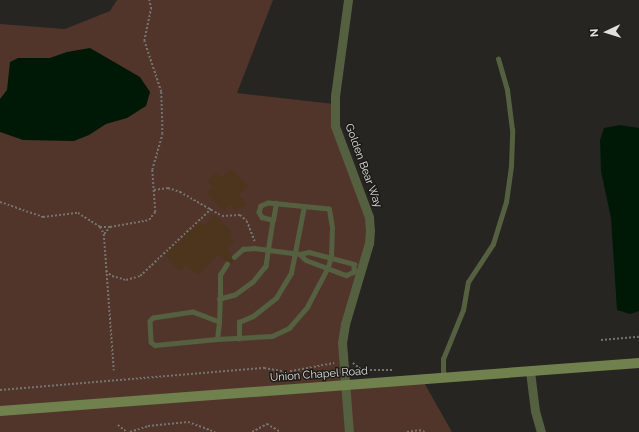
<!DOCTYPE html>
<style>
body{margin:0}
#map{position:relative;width:639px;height:432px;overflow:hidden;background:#262521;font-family:Raleway,sans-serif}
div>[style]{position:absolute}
.green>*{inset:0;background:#51352b}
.water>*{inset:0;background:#001906}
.building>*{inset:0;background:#4c351c}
.path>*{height:1.5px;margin-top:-0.75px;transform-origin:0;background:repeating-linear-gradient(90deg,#74736f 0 2px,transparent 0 4px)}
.service>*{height:4.5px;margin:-2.25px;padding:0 2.25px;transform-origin:2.25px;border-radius:2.25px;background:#556040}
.minor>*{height:9px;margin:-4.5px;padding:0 4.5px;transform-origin:4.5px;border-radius:4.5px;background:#556040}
.secondary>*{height:10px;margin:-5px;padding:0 5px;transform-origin:5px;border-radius:5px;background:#70814e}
span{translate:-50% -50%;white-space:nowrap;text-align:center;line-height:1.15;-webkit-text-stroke:3px #1c1b18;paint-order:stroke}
.street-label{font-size:11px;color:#e0e0dd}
.north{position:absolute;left:587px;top:12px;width:40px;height:40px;-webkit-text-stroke:3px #1c1b18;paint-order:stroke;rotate:266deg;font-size:11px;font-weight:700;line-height:16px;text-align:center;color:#e0e0dd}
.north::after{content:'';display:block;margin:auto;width:14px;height:18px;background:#e0e0dd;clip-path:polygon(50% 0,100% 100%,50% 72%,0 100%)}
</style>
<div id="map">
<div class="green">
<div style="clip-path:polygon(117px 0,273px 0,237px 93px,334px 104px,334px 114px,370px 230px,345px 324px,345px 385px,422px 379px,452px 432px,0 432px,0 24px,65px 29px,110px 11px)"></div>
</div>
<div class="water">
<div style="clip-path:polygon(90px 48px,140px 77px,150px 92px,146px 106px,127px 118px,106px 124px,89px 135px,74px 141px,23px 140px,0 132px,0 99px,7px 90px,10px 62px,18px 58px,50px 58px,67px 52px)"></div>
<div style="clip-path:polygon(620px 125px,639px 128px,639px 311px,630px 314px,617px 310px,611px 218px,601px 171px,600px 140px,604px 128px)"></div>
</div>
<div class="building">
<div style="clip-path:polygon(231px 169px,248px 186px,239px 195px,247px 204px,242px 209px,239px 206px,235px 210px,230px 205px,223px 211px,207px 192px,213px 187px,207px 181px,216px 172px,222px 177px)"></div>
<div style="clip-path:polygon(215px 215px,232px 233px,230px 236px,234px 241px,227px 250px,231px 254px,231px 259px,235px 261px,231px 264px,218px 255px,198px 275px,186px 265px,180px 271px,165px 255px,199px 221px,204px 226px)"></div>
</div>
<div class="path">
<div style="left:154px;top:190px;width:14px;rotate:-8deg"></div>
<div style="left:168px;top:188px;width:13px;rotate:18deg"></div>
<div style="left:180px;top:192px;width:48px;rotate:29.7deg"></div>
<div style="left:222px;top:216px;width:18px;rotate:-3deg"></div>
<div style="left:240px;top:215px;width:9px;rotate:41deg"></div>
<div style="left:247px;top:221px;width:22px;rotate:69deg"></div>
<div style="left:0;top:202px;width:46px;rotate:19.2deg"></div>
<div style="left:43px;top:217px;width:35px;rotate:-7deg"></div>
<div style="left:78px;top:213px;width:26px;rotate:32deg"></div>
<div style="left:100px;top:227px;width:8px;rotate:60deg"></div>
<div style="left:104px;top:234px;width:137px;rotate:85.8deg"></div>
<div style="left:100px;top:227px;width:10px"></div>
<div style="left:104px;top:234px;width:9px;rotate:-49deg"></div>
<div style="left:110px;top:227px;width:40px;rotate:-10deg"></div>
<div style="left:149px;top:220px;width:10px;rotate:-53deg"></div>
<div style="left:155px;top:212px;width:42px;rotate:-94.1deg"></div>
<div style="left:152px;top:170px;width:37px;rotate:-74deg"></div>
<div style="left:162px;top:134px;width:12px;rotate:-90deg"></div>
<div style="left:162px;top:122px;width:30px;rotate:-92deg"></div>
<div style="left:161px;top:92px;width:54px;rotate:-108.4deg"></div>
<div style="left:144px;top:41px;width:33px;rotate:-78deg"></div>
<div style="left:151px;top:9px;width:9px;rotate:-103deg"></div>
<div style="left:106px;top:271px;width:8px;rotate:40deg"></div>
<div style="left:112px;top:276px;width:15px;rotate:16deg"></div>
<div style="left:126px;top:280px;width:15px;rotate:-16deg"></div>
<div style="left:140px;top:276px;width:99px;rotate:-43.4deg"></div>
<div style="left:601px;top:340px;width:38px;rotate:-5deg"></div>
<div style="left:353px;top:363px;width:11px;rotate:38deg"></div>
<div style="left:362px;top:370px;width:30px"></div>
<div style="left:0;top:390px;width:265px;rotate:-4.8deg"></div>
<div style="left:264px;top:368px;width:22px;rotate:10deg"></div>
<div style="left:286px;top:372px;width:49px;rotate:-10.6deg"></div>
<div style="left:118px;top:425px;width:11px;rotate:38deg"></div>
<div style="left:130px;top:432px;width:19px;rotate:-18deg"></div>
<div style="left:148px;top:426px;width:40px;rotate:-5.7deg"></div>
<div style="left:188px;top:422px;width:29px;rotate:20deg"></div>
<div style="left:252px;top:432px;width:17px;rotate:-28deg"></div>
<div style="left:267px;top:424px;width:16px;rotate:30deg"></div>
<div style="left:407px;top:432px;width:12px;rotate:-9deg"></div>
<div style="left:419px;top:430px;width:6px;rotate:18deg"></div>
</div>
<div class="service">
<div style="left:273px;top:220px;width:17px;rotate:-80deg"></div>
<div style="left:300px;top:254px;width:8px;rotate:45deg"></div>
<div style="left:306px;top:260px;width:43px;rotate:20.6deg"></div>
<div style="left:346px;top:275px;width:11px;rotate:-22deg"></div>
<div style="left:234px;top:257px;width:12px;rotate:-42deg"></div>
<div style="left:243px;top:249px;width:11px;rotate:-5deg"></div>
<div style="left:254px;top:248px;width:46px;rotate:7.4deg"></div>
<div style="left:300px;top:254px;width:9px;rotate:-13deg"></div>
<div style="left:309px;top:252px;width:47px;rotate:14.9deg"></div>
<div style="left:354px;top:264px;width:6px;rotate:90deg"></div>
<div style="left:219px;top:322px;width:28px;rotate:-159deg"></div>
<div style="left:193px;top:312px;width:40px;rotate:171.5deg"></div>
<div style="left:153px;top:318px;width:4px;rotate:135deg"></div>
<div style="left:150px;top:321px;width:21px;rotate:87deg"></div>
<div style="left:151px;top:342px;width:5px;rotate:37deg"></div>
<div style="left:155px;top:345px;width:62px;rotate:-5.5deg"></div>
<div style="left:217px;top:339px;width:17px;rotate:-83deg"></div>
<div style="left:219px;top:322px;width:23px;rotate:-88deg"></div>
<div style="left:220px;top:299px;width:24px;rotate:-90deg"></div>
<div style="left:220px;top:275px;width:13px;rotate:-58deg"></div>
<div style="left:217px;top:339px;width:55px;rotate:-3.1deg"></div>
<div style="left:272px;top:336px;width:19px;rotate:-25deg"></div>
<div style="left:289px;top:328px;width:28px;rotate:-49deg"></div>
<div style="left:307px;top:307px;width:45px;rotate:-62.3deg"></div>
<div style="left:328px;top:267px;width:11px;rotate:-75deg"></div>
<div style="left:331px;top:256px;width:28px;rotate:-88deg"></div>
<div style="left:332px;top:228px;width:19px;rotate:-99deg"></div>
<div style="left:329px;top:209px;width:61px;rotate:-174.4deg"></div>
<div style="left:268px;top:203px;width:8px;rotate:157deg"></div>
<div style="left:261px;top:206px;width:6px;rotate:108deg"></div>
<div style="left:259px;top:212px;width:6px;rotate:59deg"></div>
<div style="left:262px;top:217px;width:11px;rotate:15deg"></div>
<div style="left:273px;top:220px;width:47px;rotate:98.7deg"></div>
<div style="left:266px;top:266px;width:21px;rotate:129deg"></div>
<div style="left:253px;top:282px;width:22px;rotate:144deg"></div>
<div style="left:235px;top:295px;width:16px;rotate:165deg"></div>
<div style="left:239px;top:339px;width:17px;rotate:-90deg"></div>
<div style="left:239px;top:322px;width:15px;rotate:-23deg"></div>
<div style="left:253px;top:316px;width:29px;rotate:-38deg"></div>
<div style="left:276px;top:298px;width:29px;rotate:-59deg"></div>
<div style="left:291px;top:273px;width:68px;rotate:-79deg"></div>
<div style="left:443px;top:378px;width:19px;rotate:-90deg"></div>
<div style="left:443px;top:359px;width:53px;rotate:-67.8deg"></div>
<div style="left:463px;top:310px;width:28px;rotate:-80deg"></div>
<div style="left:468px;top:282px;width:45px;rotate:-56.7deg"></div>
<div style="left:493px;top:244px;width:44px;rotate:-72.8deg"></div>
<div style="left:506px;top:202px;width:36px;rotate:-82deg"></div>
<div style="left:511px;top:166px;width:36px;rotate:-88deg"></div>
<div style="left:512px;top:130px;width:40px;rotate:-97.1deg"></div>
<div style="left:507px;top:90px;width:32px;rotate:-106deg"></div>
</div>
<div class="minor">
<div style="left:348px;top:0;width:97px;rotate:97.7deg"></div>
<div style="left:335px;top:96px;width:30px;rotate:90deg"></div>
<div style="left:335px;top:126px;width:97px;rotate:69.5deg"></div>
<div style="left:369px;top:217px;width:13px;rotate:86deg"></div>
<div style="left:370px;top:230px;width:13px;rotate:94deg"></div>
<div style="left:369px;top:243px;width:84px;rotate:106.5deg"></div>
<div style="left:345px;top:324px;width:18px;rotate:99deg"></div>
<div style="left:342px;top:342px;width:90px;rotate:85.6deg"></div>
<div style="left:530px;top:371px;width:40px;rotate:82.9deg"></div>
<div style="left:535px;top:411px;width:22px;rotate:74deg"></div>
</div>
<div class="secondary">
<div style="left:0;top:411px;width:641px;rotate:-4.3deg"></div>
</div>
<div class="street-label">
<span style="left:363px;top:166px;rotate:70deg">Golden Bear Way</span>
<span style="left:319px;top:375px;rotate:-4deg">Union Chapel Road</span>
</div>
<div class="north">N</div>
</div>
